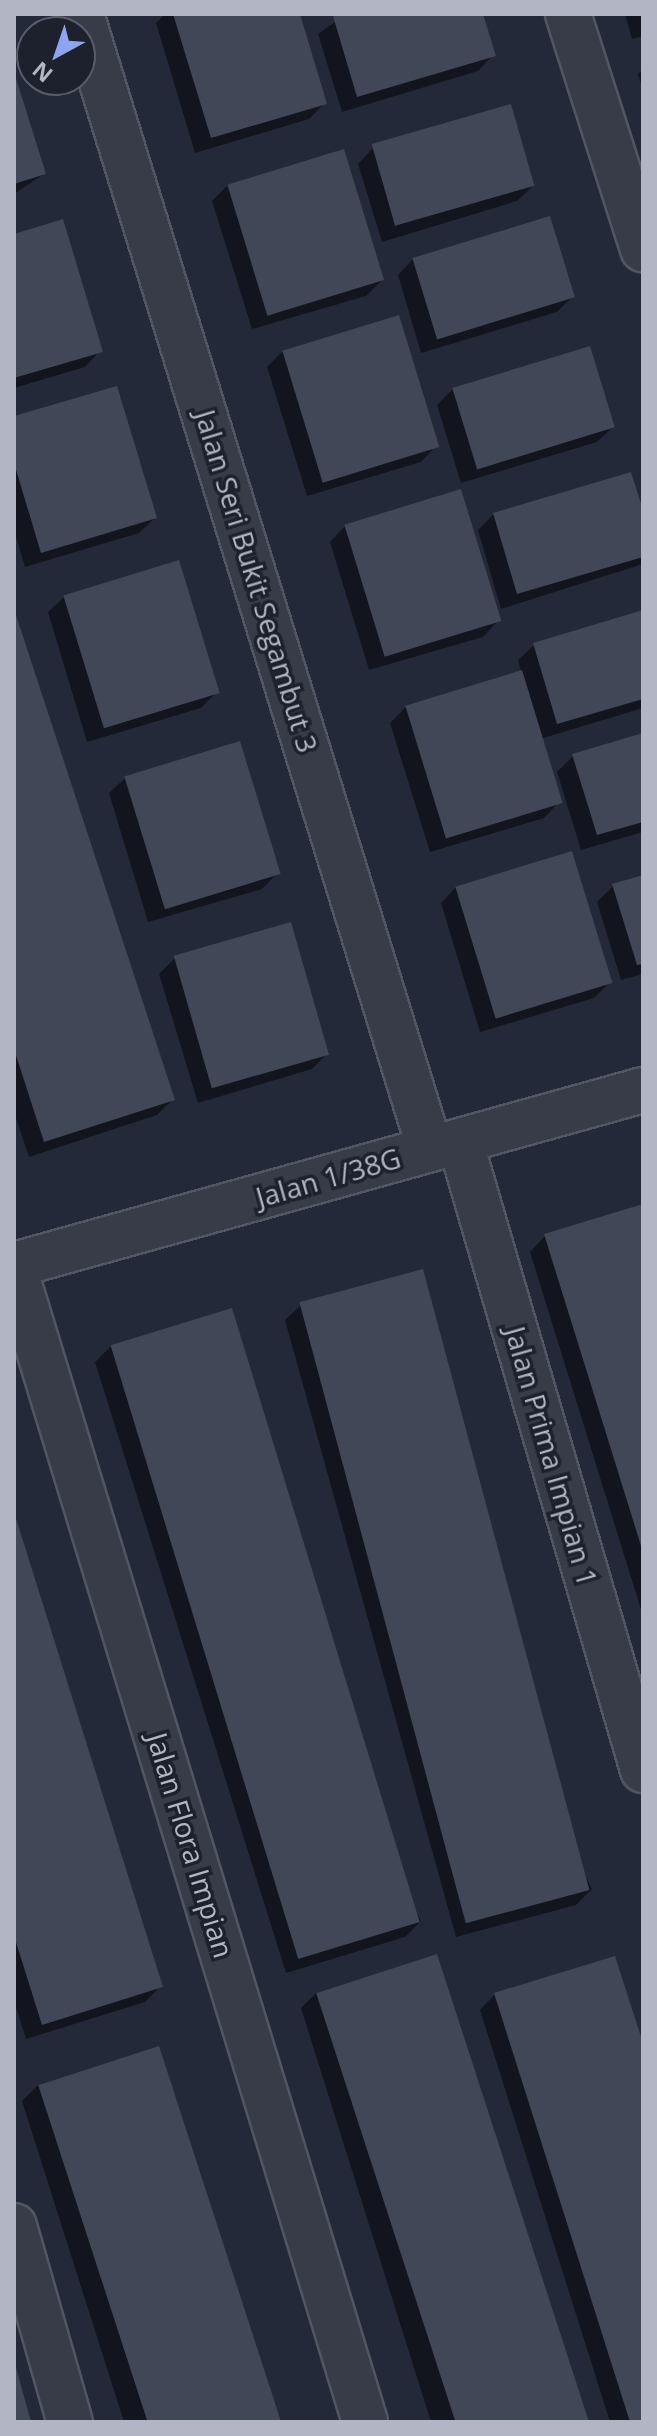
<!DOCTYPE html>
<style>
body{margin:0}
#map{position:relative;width:657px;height:2436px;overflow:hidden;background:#232938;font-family:"Open Sans",sans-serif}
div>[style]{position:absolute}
.shadow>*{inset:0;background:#0007}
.building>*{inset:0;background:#404757;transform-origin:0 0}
.roads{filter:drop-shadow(2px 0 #525663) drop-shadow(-2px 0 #525663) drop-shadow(0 2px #525663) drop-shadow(0 -2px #525663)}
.minor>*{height:44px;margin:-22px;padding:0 22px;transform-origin:22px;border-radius:22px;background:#373c48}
span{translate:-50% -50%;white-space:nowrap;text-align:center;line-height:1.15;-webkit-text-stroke:7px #1c212d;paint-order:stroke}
.street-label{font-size:28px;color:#b2b6c4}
.frame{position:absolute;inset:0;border:16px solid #b2b6c4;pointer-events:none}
.north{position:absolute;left:16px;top:16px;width:80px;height:80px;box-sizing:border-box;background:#1c212d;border:2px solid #585d69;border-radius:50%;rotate:220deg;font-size:22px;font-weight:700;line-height:32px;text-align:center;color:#b2b6c4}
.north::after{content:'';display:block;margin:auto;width:28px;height:36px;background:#8da5ee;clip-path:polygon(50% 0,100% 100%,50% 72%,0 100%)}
</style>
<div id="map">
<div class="shadow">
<div style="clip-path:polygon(165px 14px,298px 14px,325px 103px,309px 119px,195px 153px,156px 23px)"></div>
<div style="clip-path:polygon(346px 14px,481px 14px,493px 55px,478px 71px,342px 112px,318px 34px)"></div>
<div style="clip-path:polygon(625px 14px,643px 14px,643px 36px,632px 39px)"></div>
<div style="clip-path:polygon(643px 69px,643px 91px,638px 74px)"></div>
<div style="clip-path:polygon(14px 77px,44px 174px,14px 194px)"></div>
<div style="clip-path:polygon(373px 148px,533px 186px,517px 201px,382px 242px,358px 164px)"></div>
<div style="clip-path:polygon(228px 185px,382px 280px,366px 296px,252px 329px,212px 201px)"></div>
<div style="clip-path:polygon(14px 236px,100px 351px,85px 367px,14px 388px)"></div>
<div style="clip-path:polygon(413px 259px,573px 296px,557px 312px,421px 353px,398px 275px)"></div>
<div style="clip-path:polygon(283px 351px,436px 446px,421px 462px,307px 496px,267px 367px)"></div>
<div style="clip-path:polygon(453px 389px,613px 427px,597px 442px,461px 483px,437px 405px)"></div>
<div style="clip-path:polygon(14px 418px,155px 518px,139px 533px,25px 567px,14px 530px)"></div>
<div style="clip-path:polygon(494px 514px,643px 517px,643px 564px,501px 609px,478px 530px)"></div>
<div style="clip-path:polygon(345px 526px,498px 621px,483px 637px,369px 670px,330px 542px)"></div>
<div style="clip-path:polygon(64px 597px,217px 692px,201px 708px,87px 742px,48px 612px)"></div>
<div style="clip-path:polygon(643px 612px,643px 708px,540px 739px,559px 802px,544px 818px,430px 852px,390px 723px,406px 707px,521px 672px,518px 660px,534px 645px)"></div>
<div style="clip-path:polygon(14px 614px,172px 1100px,157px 1115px,29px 1157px,14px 1112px)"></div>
<div style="clip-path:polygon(643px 735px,643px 832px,581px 850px,557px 772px,573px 756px)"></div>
<div style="clip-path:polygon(125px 778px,278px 873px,262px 889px,148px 922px,109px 793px)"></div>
<div style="clip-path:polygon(643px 877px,643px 974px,621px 980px,597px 902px,613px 886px)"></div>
<div style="clip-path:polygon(456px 887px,610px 982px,594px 998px,480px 1032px,441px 903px)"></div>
<div style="clip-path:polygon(175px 958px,328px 1053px,312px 1069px,198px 1103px,159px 974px)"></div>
<div style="clip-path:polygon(643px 1206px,643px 1616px,530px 1252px,545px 1236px)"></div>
<div style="clip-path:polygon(301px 1305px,592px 1889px,576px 1905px,456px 1937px,285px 1320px)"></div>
<div style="clip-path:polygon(111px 1346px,421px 1921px,405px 1937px,286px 1973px,95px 1362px)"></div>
<div style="clip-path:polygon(14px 1517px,161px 1986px,145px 2002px,26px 2039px,14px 2001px)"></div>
<div style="clip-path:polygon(316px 1993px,583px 2422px,431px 2422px,301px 2008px)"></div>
<div style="clip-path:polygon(495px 1994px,643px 2050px,643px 2422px,610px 2422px,480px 2010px)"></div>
<div style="clip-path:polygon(38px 2085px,276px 2422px,124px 2422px,22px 2101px)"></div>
</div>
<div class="building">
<div style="clip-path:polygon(173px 14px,300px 14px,327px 104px,211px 138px)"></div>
<div style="clip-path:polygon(339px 14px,483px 14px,496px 56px,357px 97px,333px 16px)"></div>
<div style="clip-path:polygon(14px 72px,46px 174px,14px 184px)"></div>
<div style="left:511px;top:104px;width:85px;height:145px;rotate:74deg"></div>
<div style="left:344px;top:149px;width:137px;height:122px;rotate:73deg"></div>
<div style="left:550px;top:216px;width:85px;height:144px;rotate:73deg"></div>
<div style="clip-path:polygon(63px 219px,103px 352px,14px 378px,14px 234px)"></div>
<div style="left:399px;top:315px;width:138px;height:122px;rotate:73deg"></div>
<div style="left:590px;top:346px;width:85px;height:144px;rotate:73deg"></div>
<div style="clip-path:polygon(117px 386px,157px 518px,41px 553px,14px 463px,14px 416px)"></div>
<div style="clip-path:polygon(631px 472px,643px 510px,643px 557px,517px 594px,493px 513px)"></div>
<div style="left:461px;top:489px;width:138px;height:122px;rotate:73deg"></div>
<div style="left:179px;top:560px;width:139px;height:121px;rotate:73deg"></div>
<div style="clip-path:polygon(14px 609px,175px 1100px,44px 1142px,14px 1049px)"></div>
<div style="clip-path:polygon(643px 610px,643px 699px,557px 724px,533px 643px)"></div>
<div style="left:522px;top:670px;width:139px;height:122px;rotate:73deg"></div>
<div style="clip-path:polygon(643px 733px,643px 822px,597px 835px,572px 754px)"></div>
<div style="left:240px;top:741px;width:139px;height:121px;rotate:73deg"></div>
<div style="left:572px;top:851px;width:138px;height:122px;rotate:73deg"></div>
<div style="clip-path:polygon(643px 875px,643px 964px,637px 965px,612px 884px)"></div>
<div style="left:291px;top:922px;width:138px;height:122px;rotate:74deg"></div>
<div style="clip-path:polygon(643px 1204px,643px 1549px,642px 1549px,544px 1234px)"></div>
<div style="left:423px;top:1269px;width:643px;height:128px;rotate:75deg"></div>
<div style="left:232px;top:1308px;width:642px;height:127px;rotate:73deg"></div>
<div style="clip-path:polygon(14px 1512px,163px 1987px,42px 2025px,14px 1936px)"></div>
<div style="left:437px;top:1954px;width:491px;height:127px;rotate:72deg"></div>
<div style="clip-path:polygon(615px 1956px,643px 2043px,643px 2422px,630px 2422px,494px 1993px)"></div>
<div style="left:159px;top:2046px;width:394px;height:127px;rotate:72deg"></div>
<div style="clip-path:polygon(14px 2364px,15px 2364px,31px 2422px,14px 2422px)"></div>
</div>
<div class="roads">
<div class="minor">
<div style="left:81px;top:14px;width:1187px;rotate:72.91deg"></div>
<div style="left:568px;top:14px;width:247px;rotate:72.3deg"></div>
<div style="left:460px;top:1141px;width:655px;rotate:73.78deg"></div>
<div style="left:14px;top:1265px;width:653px;rotate:-15.55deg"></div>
<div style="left:14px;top:1268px;width:1206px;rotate:73.08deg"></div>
<div style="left:14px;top:2226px;width:204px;rotate:74.1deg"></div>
</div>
</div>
<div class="street-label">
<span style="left:257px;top:581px;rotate:73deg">Jalan Seri Bukit Segambut 3</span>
<span style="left:328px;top:1177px;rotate:-16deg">Jalan 1/38G</span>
<span style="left:552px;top:1456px;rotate:74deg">Jalan Prima Impian 1</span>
<span style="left:191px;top:1845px;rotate:73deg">Jalan Flora Impian</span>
</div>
<div class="frame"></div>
<div class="north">N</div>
</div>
